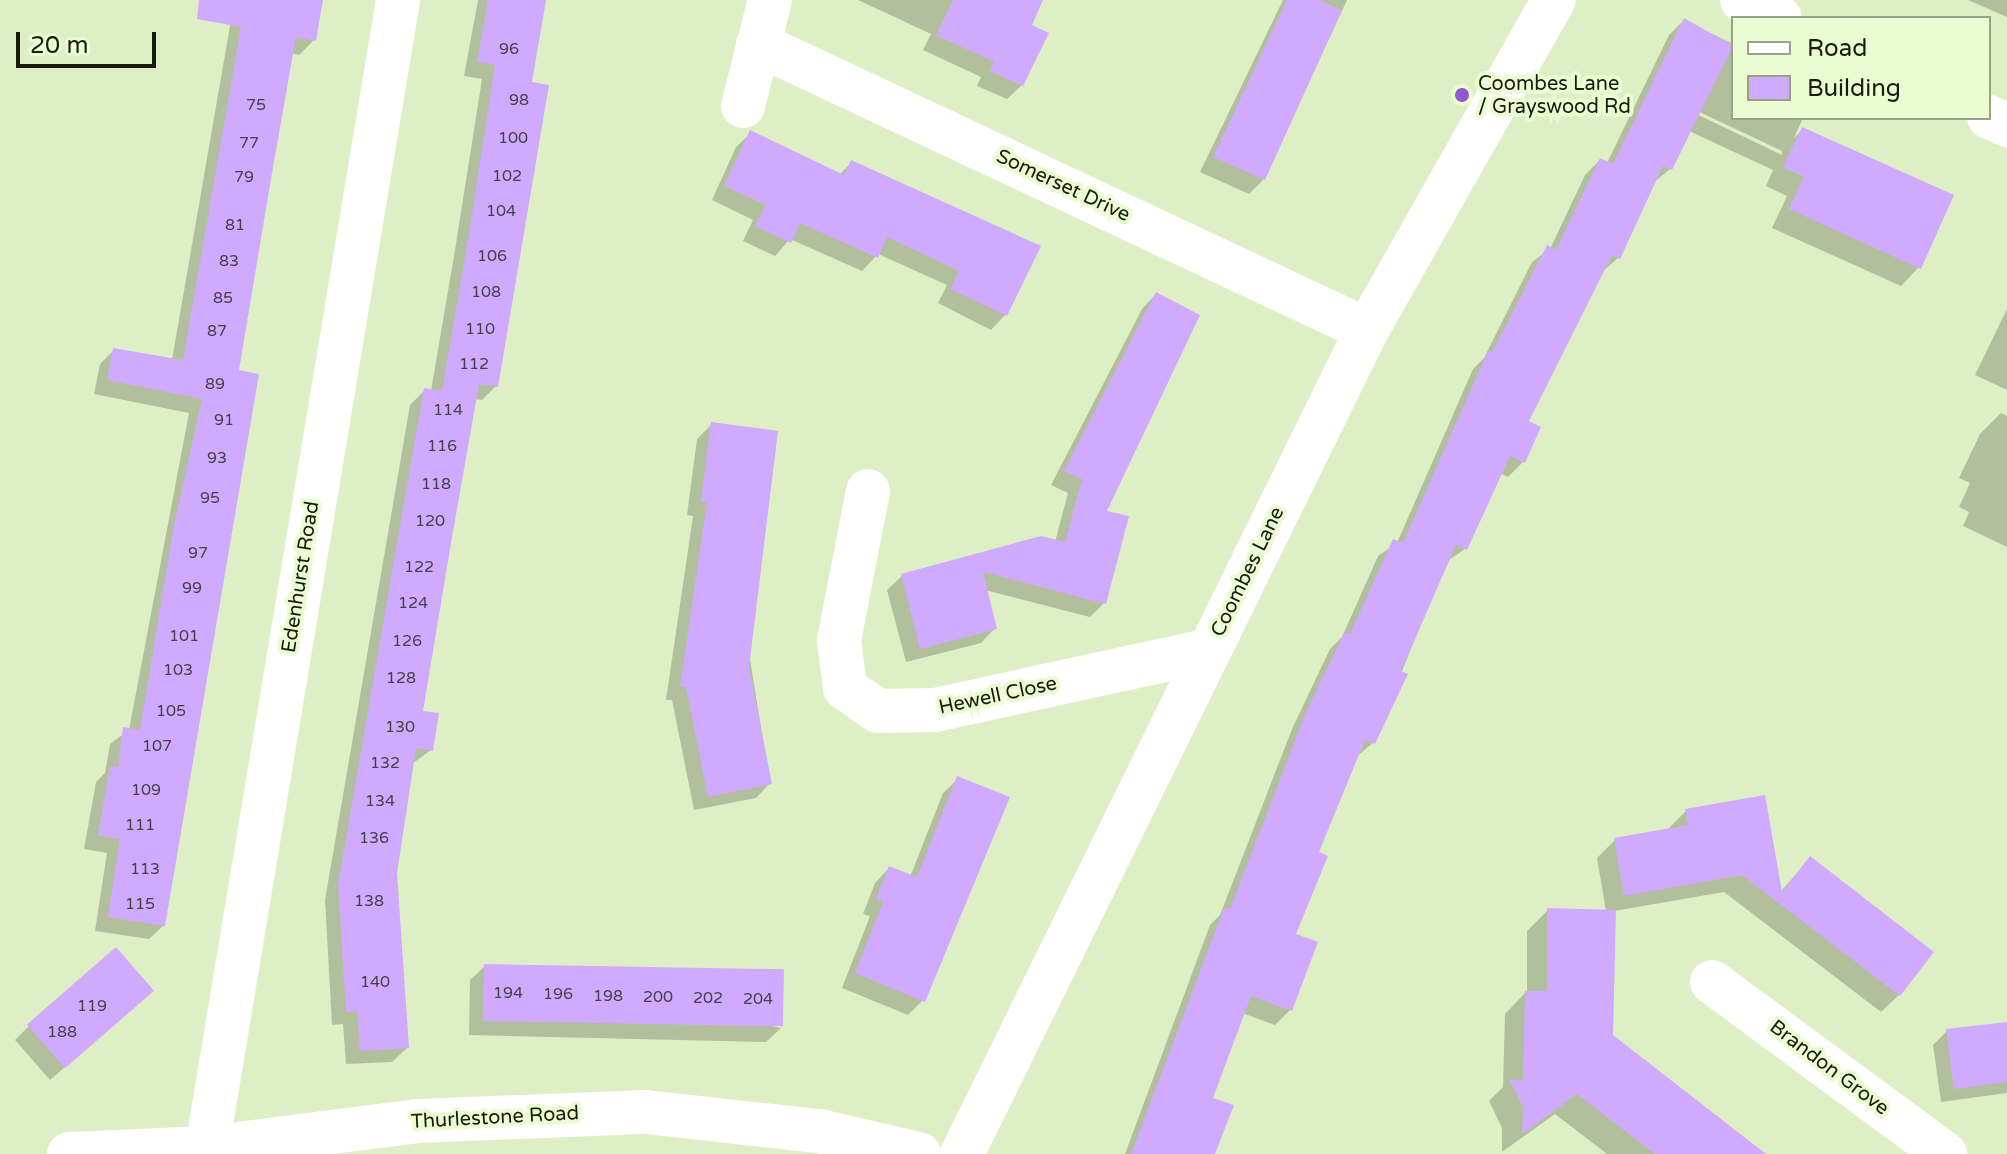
<!DOCTYPE html>
<style>
body{margin:0}
#map{position:relative;width:2007px;height:1154px;overflow:hidden;background:#dfefc5;font-family:"Varela Round",sans-serif}
div>[style]{position:absolute}
.shadow>*{inset:0;background:#0003}
.building>*{inset:0;background:#d0aafe;transform-origin:0 0}
.minor>*{height:44px;margin:-22px;padding:0 22px;transform-origin:22px;border-radius:22px;background:#fff}
.dots>*{width:22px;height:22px;translate:-50% -50%;box-sizing:border-box;border:4px solid #ecfcd2;border-radius:50%}
span{translate:-50% -50%;white-space:nowrap;text-align:center;line-height:1.15;-webkit-text-stroke:8px #ecfcd2;paint-order:stroke}
.number-label{font-size:16px;color:#45404a}
.number-label span{-webkit-text-stroke-width:0}
.poi-label{font-size:20px;color:#171d0e}
.left{translate:0 -50%;text-align:left}
.street-label{font-size:20px;color:#171d0e}
.legend{position:absolute;left:1731px;top:16px;width:260px;height:104px;box-sizing:border-box;background:#ecfcd2;border:2px solid #97a384;margin:0;padding:10px 14px;list-style:none;font-size:24px;color:#171d0e}
.legend li{display:flex;align-items:center;gap:16px;height:40px}
.legend b{width:40px;border:2px solid #97a384}
.scale{position:absolute;left:16px;top:32px;width:140px;height:36px;box-sizing:border-box;border:4px solid #171d0e;border-top:0;padding-left:10px;font-size:24px;line-height:28px;white-space:nowrap;color:#171d0e;-webkit-text-stroke:6px #ecfcd2;paint-order:stroke}
</style>
<div id="map">
<div class="shadow">
<div style="clip-path:polygon(255px 0,321px 0,314px 40px,299px 55px,291px 53px,237px 372px,164px 925px,149px 939px,95px 931px,107px 853px,84px 849px,96px 782px,105px 773px,110px 744px,129px 730px,189px 413px,94px 394px,100px 364px,114px 350px,172px 360px,231px 20px)"></div>
<div style="clip-path:polygon(478px 0,545px 0,530px 84px,496px 386px,482px 400px,475px 399px,421px 712px,431px 750px,412px 764px,395px 873px,407px 1048px,392px 1062px,346px 1064px,343px 1024px,332px 1025px,325px 900px,410px 405px,425px 390px,431px 391px,455px 250px,482px 79px,464px 76px)"></div>
<div style="clip-path:polygon(858px 0,1028px 0,1022px 85px,1007px 99px,977px 86px,981px 77px,923px 50px,931px 34px)"></div>
<div style="clip-path:polygon(1283px 0,1347px 0,1264px 179px,1249px 194px,1200px 172px)"></div>
<div style="clip-path:polygon(1968px 0,2007px 0,2007px 17px)"></div>
<div style="clip-path:polygon(evenodd,1684px 20px,1733px 44px,1733px 118px,1803px 118px,1794px 138px,1803px 129px,1919px 267px,1901px 286px,1772px 228px,1787px 196px,1766px 186px,1773px 170px,1689px 131px,1670px 169px,1653px 183px,1618px 258px,1602px 272px,1526px 422px,1523px 462px,1508px 477px,1500px 473px,1465px 549px,1446px 562px,1373px 743px,1356px 757px,1317px 854px,1293px 935px,1290px 1010px,1275px 1025px,1242px 1013px,1211px 1099px,1213px 1154px,1125px 1154px,1210px 925px,1220px 915px,1292px 729px,1330px 649px,1342px 637px,1378px 556px,1397px 543px,1473px 369px,1484px 358px,1532px 262px,1550px 249px,1585px 175px,1600px 160px,1607px 163px,1669px 35px,1684px 20px,1691px 108px,1782px 151px,1782px 155px,1690px 111px,1691px 108px)"></div>
<div style="clip-path:polygon(751px 133px,839px 175px,851px 163px,1038px 247px,1005px 315px,991px 330px,938px 303px,947px 285px,878px 254px,862px 271px,790px 239px,775px 256px,743px 241px,753px 220px,712px 200px,736px 147px)"></div>
<div style="clip-path:polygon(1156px 294px,1104px 512px,1104px 603px,1090px 617px,985px 590px,995px 628px,981px 643px,906px 662px,887px 590px,902px 576px,1055px 542px,1068px 493px,1051px 485px,1142px 309px)"></div>
<div style="clip-path:polygon(2007px 309px,2007px 390px,1975px 375px)"></div>
<div style="clip-path:polygon(2001px 413px,2007px 416px,2007px 547px,1963px 526px,1969px 512px,1959px 507px,1970px 483px,1959px 478px,1980px 434px)"></div>
<div style="clip-path:polygon(712px 424px,770px 783px,756px 798px,694px 810px,672px 700px,666px 700px,693px 516px,687px 515px,697px 439px)"></div>
<div style="clip-path:polygon(958px 779px,923px 1000px,908px 1015px,842px 988px,870px 916px,863px 914px,875px 883px,889px 868px,910px 877px,943px 793px)"></div>
<div style="clip-path:polygon(1686px 811px,1780px 892px,1810px 859px,1899px 995px,1881px 1012px,1724px 892px,1614px 911px,1611px 1036px,1763px 1154px,1607px 1154px,1555px 1114px,1502px 1152px,1502px 1128px,1489px 1101px,1503px 1087px,1505px 1014px,1527px 991px,1527px 931px,1548px 910px,1606px 911px,1597px 858px,1615px 840px,1668px 829px)"></div>
<div style="clip-path:polygon(485px 966px,781px 1028px,766px 1042px,469px 1035px,470px 980px)"></div>
<div style="clip-path:polygon(137px 1005px,50px 1080px,15px 1040px,29px 1026px)"></div>
<div style="clip-path:polygon(2007px 1024px,2007px 1093px,1941px 1102px,1933px 1045px,1947px 1031px)"></div>
</div>
<div class="building">
<div style="clip-path:polygon(199px 0,323px 0,316px 41px,296px 37px,273px 167px,239px 370px,259px 374px,165px 926px,108px 917px,120px 839px,98px 835px,110px 766px,118px 767px,123px 727px,140px 730px,173px 530px,202px 399px,107px 380px,113px 348px,183px 360px,241px 27px,197px 19px)"></div>
<div style="clip-path:polygon(488px 0,546px 0,532px 82px,549px 85px,498px 387px,479px 384px,451px 543px,423px 711px,439px 713px,433px 751px,416px 748px,397px 873px,409px 1048px,360px 1051px,357px 1011px,346px 1012px,338px 884px,424px 388px,442px 391px,469px 234px,495px 65px,477px 62px)"></div>
<div style="clip-path:polygon(953px 0,1043px 0,1032px 25px,1049px 33px,1023px 86px,990px 71px,994px 62px,936px 35px)"></div>
<div style="clip-path:polygon(1287px 0,1319px 0,1342px 10px,1265px 180px,1213px 157px)"></div>
<div style="clip-path:polygon(1684px 18px,1733px 46px,1672px 170px,1663px 166px,1620px 259px,1612px 255px,1529px 421px,1541px 427px,1525px 463px,1510px 456px,1467px 550px,1456px 545px,1401px 671px,1408px 674px,1375px 744px,1365px 740px,1319px 852px,1328px 856px,1296px 934px,1318px 942px,1292px 1011px,1251px 996px,1213px 1098px,1234px 1105px,1215px 1154px,1131px 1154px,1224px 908px,1230px 909px,1306px 712px,1345px 632px,1350px 634px,1393px 539px,1403px 543px,1488px 351px,1492px 353px,1547px 245px,1556px 250px,1600px 158px,1613px 164px)"></div>
<div style="clip-path:polygon(1802px 127px,1954px 195px,1921px 269px,1789px 209px,1804px 177px,1783px 167px)"></div>
<div style="clip-path:polygon(750px 130px,844px 175px,851px 160px,1041px 246px,1007px 316px,950px 289px,959px 271px,887px 237px,878px 258px,800px 223px,791px 243px,755px 226px,766px 205px,724px 186px)"></div>
<div style="clip-path:polygon(1156px 292px,1200px 315px,1107px 511px,1129px 516px,1106px 604px,983px 572px,997px 629px,920px 649px,901px 574px,1041px 536px,1065px 542px,1082px 479px,1064px 471px)"></div>
<div style="clip-path:polygon(711px 422px,778px 431px,749px 667px,772px 784px,708px 797px,686px 687px,680px 686px,707px 502px,701px 502px)"></div>
<div style="clip-path:polygon(957px 776px,1010px 797px,925px 1002px,855px 973px,883px 902px,876px 899px,889px 866px,917px 877px)"></div>
<div style="clip-path:polygon(1765px 795px,1782px 892px,1810px 856px,1934px 952px,1900px 996px,1742px 875px,1624px 896px,1614px 838px,1688px 825px,1685px 809px)"></div>
<div style="clip-path:polygon(1547px 908px,1616px 910px,1613px 1035px,1766px 1154px,1655px 1154px,1577px 1094px,1522px 1134px,1523px 1107px,1509px 1079px,1523px 1081px,1525px 991px,1547px 991px)"></div>
<div style="left:116px;top:947px;width:58px;height:118px;rotate:49deg"></div>
<div style="left:484px;top:964px;width:300px;height:57px;rotate:1deg"></div>
<div style="clip-path:polygon(2007px 1022px,2007px 1082px,1954px 1089px,1946px 1029px)"></div>
</div>
<div class="minor">
<div style="left:1742px;top:0;width:42px;rotate:25.3deg"></div>
<div style="left:758px;top:44px;width:673px;rotate:25.16deg"></div>
<div style="left:743px;top:106px;width:109px;rotate:-75.7deg"></div>
<div style="left:1989px;top:117px;width:20px;rotate:24deg"></div>
<div style="left:868px;top:491px;width:152px;rotate:101deg"></div>
<div style="left:839px;top:640px;width:48px;rotate:82.9deg"></div>
<div style="left:845px;top:688px;width:40px;rotate:34.9deg"></div>
<div style="left:878px;top:711px;width:57px;rotate:-1deg"></div>
<div style="left:935px;top:710px;width:281px;rotate:-12.3deg"></div>
<div style="left:1712px;top:982px;width:290px;rotate:36.4deg"></div>
<div style="left:69px;top:1154px;width:138px;rotate:-2.5deg"></div>
<div style="left:207px;top:1148px;width:214px;rotate:-7.3deg"></div>
<div style="left:419px;top:1121px;width:227px;rotate:-2.3deg"></div>
<div style="left:646px;top:1112px;width:174px;rotate:6.3deg"></div>
<div style="left:819px;top:1131px;width:103px;rotate:13deg"></div>
<div style="left:206px;top:1154px;width:1170px;rotate:-80.55deg"></div>
<div style="left:962px;top:1154px;width:918px;rotate:-63.83deg"></div>
<div style="left:1367px;top:330px;width:379px;rotate:-60.5deg"></div>
</div>
<div class="dots">
<div style="left:1462px;top:95px;background:#9256cd"></div>
</div>
<div class="number-label">
<span style="left:509px;top:49px">96</span>
<span style="left:519px;top:100px">98</span>
<span style="left:256px;top:105px">75</span>
<span style="left:513px;top:138px">100</span>
<span style="left:249px;top:143px">77</span>
<span style="left:507px;top:176px">102</span>
<span style="left:244px;top:177px">79</span>
<span style="left:501px;top:211px">104</span>
<span style="left:235px;top:225px">81</span>
<span style="left:492px;top:256px">106</span>
<span style="left:229px;top:261px">83</span>
<span style="left:486px;top:292px">108</span>
<span style="left:223px;top:298px">85</span>
<span style="left:480px;top:329px">110</span>
<span style="left:217px;top:331px">87</span>
<span style="left:474px;top:364px">112</span>
<span style="left:215px;top:384px">89</span>
<span style="left:448px;top:410px">114</span>
<span style="left:224px;top:420px">91</span>
<span style="left:442px;top:446px">116</span>
<span style="left:217px;top:458px">93</span>
<span style="left:436px;top:484px">118</span>
<span style="left:210px;top:498px">95</span>
<span style="left:430px;top:521px">120</span>
<span style="left:198px;top:553px">97</span>
<span style="left:419px;top:567px">122</span>
<span style="left:192px;top:588px">99</span>
<span style="left:413px;top:603px">124</span>
<span style="left:184px;top:636px">101</span>
<span style="left:407px;top:641px">126</span>
<span style="left:178px;top:670px">103</span>
<span style="left:401px;top:678px">128</span>
<span style="left:171px;top:711px">105</span>
<span style="left:400px;top:727px">130</span>
<span style="left:157px;top:746px">107</span>
<span style="left:385px;top:763px">132</span>
<span style="left:146px;top:790px">109</span>
<span style="left:380px;top:801px">134</span>
<span style="left:140px;top:825px">111</span>
<span style="left:374px;top:838px">136</span>
<span style="left:145px;top:869px">113</span>
<span style="left:369px;top:901px">138</span>
<span style="left:140px;top:904px">115</span>
<span style="left:375px;top:982px">140</span>
<span style="left:508px;top:993px">194</span>
<span style="left:558px;top:994px">196</span>
<span style="left:608px;top:996px">198</span>
<span style="left:658px;top:997px">200</span>
<span style="left:708px;top:998px">202</span>
<span style="left:758px;top:999px">204</span>
<span style="left:92px;top:1006px">119</span>
<span style="left:62px;top:1032px">188</span>
</div>
<div class="poi-label">
<span class="left" style="left:1478px;top:96px">Coombes Lane<br>/ Grayswood Rd</span>
</div>
<div class="street-label">
<span style="left:1063px;top:186px;rotate:25deg">Somerset Drive</span>
<span style="left:1248px;top:572px;rotate:-64deg">Coombes Lane</span>
<span style="left:301px;top:577px;rotate:-81deg">Edenhurst Road</span>
<span style="left:998px;top:696px;rotate:-12deg">Hewell Close</span>
<span style="left:1829px;top:1068px;rotate:37deg">Brandon Grove</span>
<span style="left:495px;top:1118px;rotate:-3deg">Thurlestone Road</span>
</div>
<ul class="legend">
<li><b style="height:10px;background:#fff"></b>Road</li>
<li><b style="height:22px;background:#d0aafe"></b>Building</li>
</ul>
<div class="scale">20 m</div>
</div>
